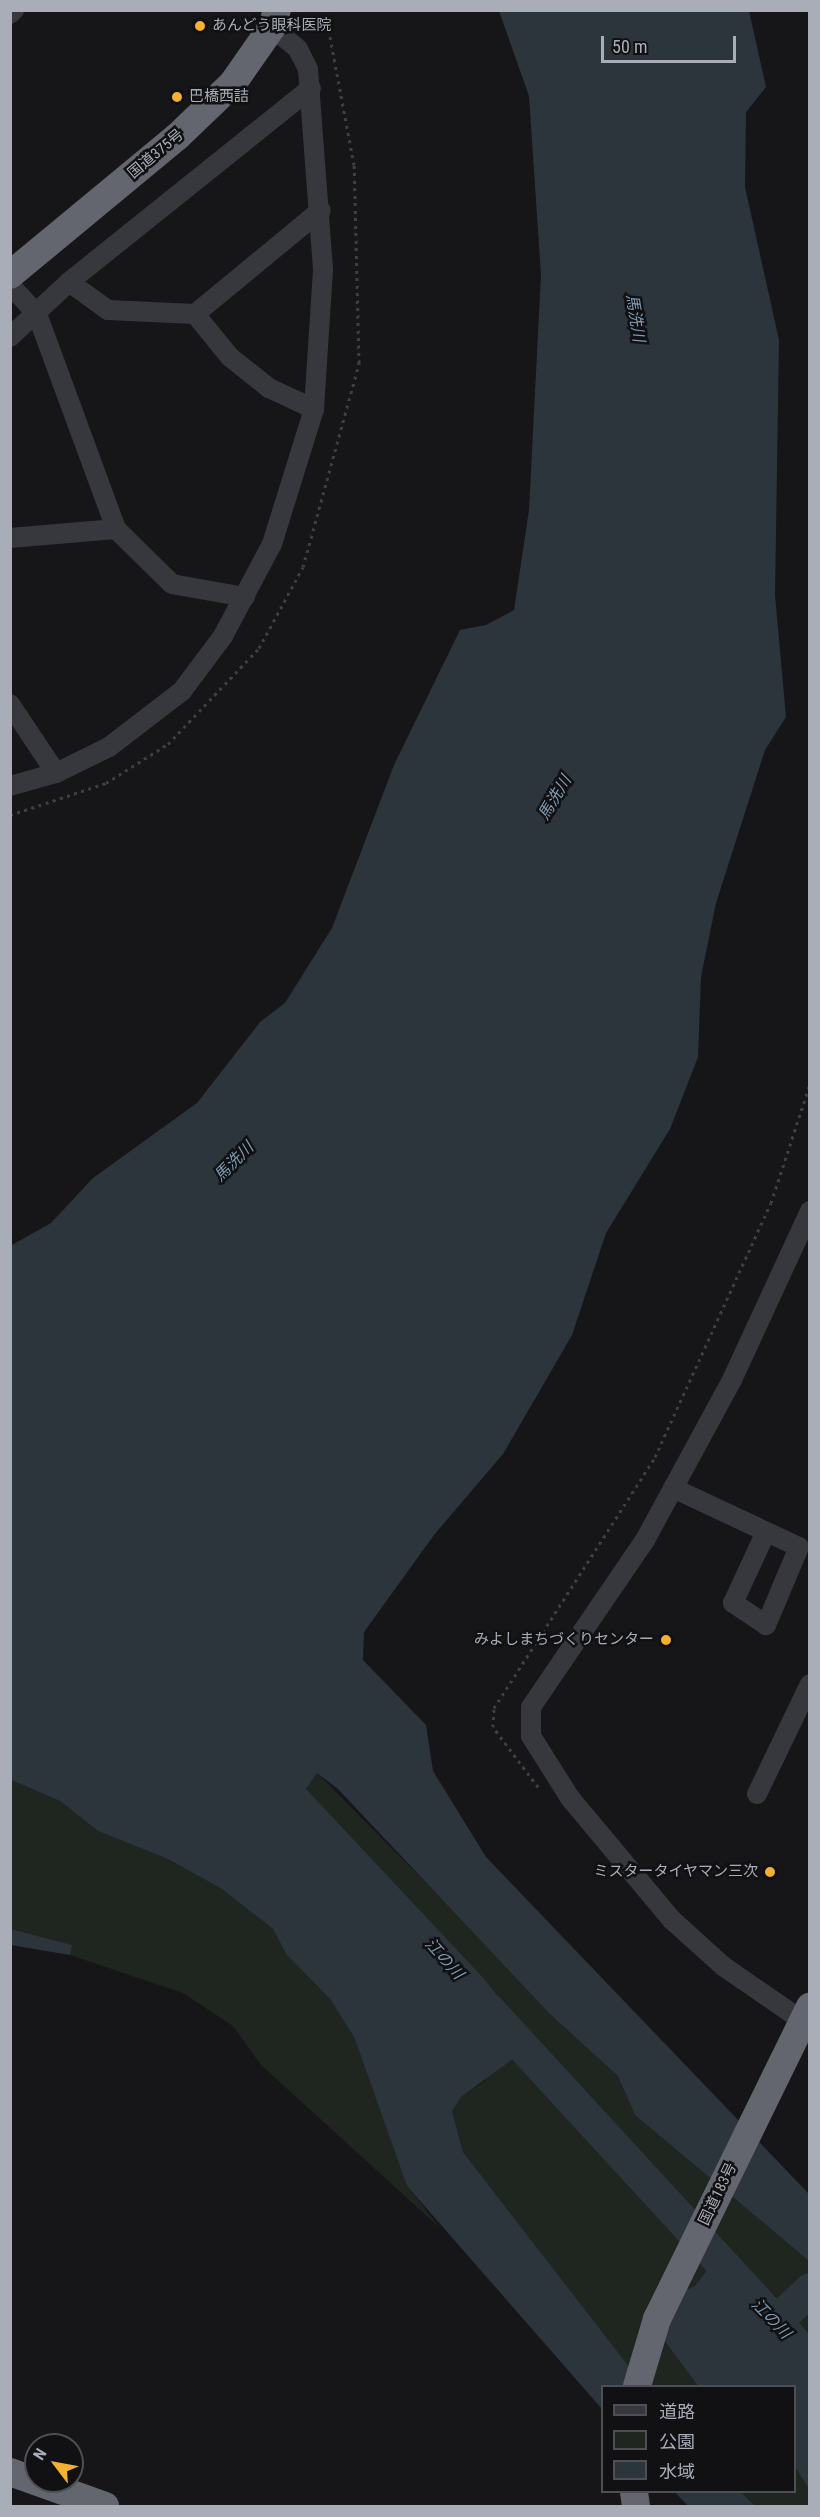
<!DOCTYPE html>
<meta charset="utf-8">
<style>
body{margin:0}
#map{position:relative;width:820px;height:2517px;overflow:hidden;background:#161618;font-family:"Roboto Condensed","Noto Sans JP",sans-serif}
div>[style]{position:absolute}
.green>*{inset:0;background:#1e261f}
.water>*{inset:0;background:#2c353c}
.river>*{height:33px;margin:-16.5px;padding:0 16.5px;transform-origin:16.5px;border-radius:16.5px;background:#2c353c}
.path>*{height:3px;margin-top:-1.5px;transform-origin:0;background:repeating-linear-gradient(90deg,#3d3f44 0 3px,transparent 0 7.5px)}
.minor>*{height:20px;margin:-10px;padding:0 10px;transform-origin:10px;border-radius:10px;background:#37383d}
.highway>*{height:28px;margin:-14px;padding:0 14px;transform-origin:14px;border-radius:14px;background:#63666e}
.dots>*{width:16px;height:16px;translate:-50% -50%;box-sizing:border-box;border:3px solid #111113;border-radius:50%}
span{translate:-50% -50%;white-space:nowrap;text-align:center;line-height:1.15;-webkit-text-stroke:5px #111113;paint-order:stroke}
.poi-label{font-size:15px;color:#a8adb8}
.left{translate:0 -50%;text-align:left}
.right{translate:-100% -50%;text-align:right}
.street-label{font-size:15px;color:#a8adb8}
.water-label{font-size:16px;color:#7f9bb3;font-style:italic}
.frame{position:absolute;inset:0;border:12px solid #a8adb8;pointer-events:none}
.legend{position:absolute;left:601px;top:2385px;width:195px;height:108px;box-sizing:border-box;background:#111113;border:2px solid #4d4f55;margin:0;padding:8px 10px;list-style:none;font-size:18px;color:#a8adb8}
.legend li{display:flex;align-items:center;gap:12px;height:30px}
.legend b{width:30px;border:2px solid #4d4f55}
.north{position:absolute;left:24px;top:2433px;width:60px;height:60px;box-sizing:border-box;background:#111113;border:2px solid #4d4f55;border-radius:50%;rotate:302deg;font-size:16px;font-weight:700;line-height:24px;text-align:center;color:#a8adb8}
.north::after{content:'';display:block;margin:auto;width:21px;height:27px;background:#f2b134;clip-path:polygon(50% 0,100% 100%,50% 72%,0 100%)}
.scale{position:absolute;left:601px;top:36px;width:135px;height:27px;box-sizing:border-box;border:3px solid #a8adb8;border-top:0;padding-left:8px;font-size:18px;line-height:21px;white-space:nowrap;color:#a8adb8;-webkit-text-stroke:4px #111113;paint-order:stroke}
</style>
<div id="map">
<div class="green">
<div style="clip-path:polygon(317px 1773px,618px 2076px,635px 2115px,809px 2261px,809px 2349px,736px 2257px,717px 2257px,664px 2340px,698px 2386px,644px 2386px,463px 2152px,452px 2111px,461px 2097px,486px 2080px,350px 1841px,306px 1789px)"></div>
<div style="clip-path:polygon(11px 1780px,60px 1801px,98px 1831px,168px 1859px,222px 1889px,273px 1929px,286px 1954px,330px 1999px,354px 2037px,407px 2186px,440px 2228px,261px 2065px,233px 2026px,183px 1993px,70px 1955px,71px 1945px,11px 1929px)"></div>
<div style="clip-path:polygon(795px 2467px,809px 2489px,809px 2506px,755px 2506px,741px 2492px,794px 2492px)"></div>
</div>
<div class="water">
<div style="clip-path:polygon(499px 11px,749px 11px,766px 87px,746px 112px,745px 187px,779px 340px,775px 595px,786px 717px,765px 750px,716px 903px,701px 977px,698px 1057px,670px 1129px,606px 1233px,572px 1335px,503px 1454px,434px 1535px,364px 1632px,363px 1660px,426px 1725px,433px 1771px,486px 1857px,809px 2194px,809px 2261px,635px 2115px,618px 2076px,549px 2013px,338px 1789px,317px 1773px,306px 1789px,486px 1981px,523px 2031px,514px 2058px,461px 2097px,452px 2111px,463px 2152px,644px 2386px,602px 2386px,602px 2409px,407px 2186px,354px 2037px,330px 1999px,286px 1954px,273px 1929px,222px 1889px,168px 1859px,98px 1831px,60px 1801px,11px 1780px,10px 1246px,51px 1223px,93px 1178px,197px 1103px,260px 1022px,285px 1003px,332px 928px,394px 765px,460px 630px,486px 625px,514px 610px,529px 510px,541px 275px,529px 96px)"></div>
<div style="clip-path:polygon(11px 1929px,72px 1945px,70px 1955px,11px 1945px)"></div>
<div style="clip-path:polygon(717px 2257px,736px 2257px,809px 2349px,809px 2489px,795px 2467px,794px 2386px,698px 2386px,664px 2340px,667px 2299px,695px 2286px)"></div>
<div style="clip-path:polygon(675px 2492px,741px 2492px,755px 2506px,688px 2506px)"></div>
</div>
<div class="river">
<div style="left:488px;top:2009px;width:476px;rotate:47.4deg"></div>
<div style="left:775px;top:2322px;width:48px;rotate:-43.3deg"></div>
</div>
<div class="path">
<div style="left:10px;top:815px;width:101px;rotate:-18.4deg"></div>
<div style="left:106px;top:783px;width:73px;rotate:-32.2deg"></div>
<div style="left:168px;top:744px;width:132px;rotate:-46.5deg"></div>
<div style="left:259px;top:648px;width:92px;rotate:-61.5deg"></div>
<div style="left:303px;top:567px;width:212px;rotate:-74.6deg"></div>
<div style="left:359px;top:363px;width:198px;rotate:-91.4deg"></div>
<div style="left:354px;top:165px;width:158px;rotate:-100.6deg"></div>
<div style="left:538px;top:1787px;width:75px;rotate:-126.9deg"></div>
<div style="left:493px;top:1727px;width:19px;rotate:-87deg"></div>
<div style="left:494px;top:1708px;width:298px;rotate:-57.3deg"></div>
<div style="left:655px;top:1457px;width:279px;rotate:-65.5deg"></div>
<div style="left:771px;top:1203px;width:125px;rotate:-71.9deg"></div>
</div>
<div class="minor">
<div style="left:10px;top:14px;width:6px;rotate:-45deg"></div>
<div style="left:69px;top:282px;width:48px;rotate:35.7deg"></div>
<div style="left:108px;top:310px;width:87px;rotate:2.6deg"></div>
<div style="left:195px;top:314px;width:163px;rotate:-39.5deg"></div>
<div style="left:10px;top:285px;width:40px;rotate:47deg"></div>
<div style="left:37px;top:314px;width:229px;rotate:69.8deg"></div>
<div style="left:116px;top:529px;width:78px;rotate:44.5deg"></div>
<div style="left:172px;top:584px;width:74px;rotate:10.1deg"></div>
<div style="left:195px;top:314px;width:55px;rotate:50.9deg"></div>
<div style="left:230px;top:357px;width:50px;rotate:38.5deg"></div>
<div style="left:269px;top:388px;width:50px;rotate:25deg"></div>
<div style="left:10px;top:337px;width:81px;rotate:-43deg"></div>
<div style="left:69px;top:282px;width:310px;rotate:-38.7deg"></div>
<div style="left:10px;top:538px;width:106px;rotate:-4.9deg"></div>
<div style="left:10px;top:704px;width:83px;rotate:56.3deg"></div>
<div style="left:10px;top:786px;width:48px;rotate:-15.8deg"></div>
<div style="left:56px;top:773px;width:59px;rotate:-26.1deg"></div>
<div style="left:109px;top:747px;width:92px;rotate:-37.5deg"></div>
<div style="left:182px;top:691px;width:69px;rotate:-53.3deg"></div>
<div style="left:223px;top:636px;width:104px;rotate:-62deg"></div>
<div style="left:272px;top:544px;width:141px;rotate:-72.7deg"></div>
<div style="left:314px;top:409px;width:140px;rotate:-86.3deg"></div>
<div style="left:323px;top:269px;width:201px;rotate:-94.3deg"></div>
<div style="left:308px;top:69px;width:22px;rotate:-117deg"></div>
<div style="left:298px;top:49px;width:34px;rotate:-140deg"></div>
<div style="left:810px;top:1211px;width:184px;rotate:114.8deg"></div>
<div style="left:733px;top:1378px;width:184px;rotate:118.5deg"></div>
<div style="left:645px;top:1540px;width:202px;rotate:124.3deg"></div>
<div style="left:531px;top:1707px;width:29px;rotate:90deg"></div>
<div style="left:531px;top:1736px;width:73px;rotate:57.8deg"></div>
<div style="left:570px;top:1798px;width:158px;rotate:50.1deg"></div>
<div style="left:671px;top:1919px;width:70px;rotate:42.1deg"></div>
<div style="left:723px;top:1966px;width:106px;rotate:34.6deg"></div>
<div style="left:673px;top:1488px;width:139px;rotate:25.1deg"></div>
<div style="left:799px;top:1547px;width:85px;rotate:112.9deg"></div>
<div style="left:766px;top:1625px;width:40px;rotate:-146deg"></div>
<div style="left:733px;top:1603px;width:78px;rotate:-65.1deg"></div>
<div style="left:757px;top:1794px;width:122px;rotate:-64.3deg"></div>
</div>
<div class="highway">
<div style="left:10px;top:275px;width:218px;rotate:-39.6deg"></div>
<div style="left:178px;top:136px;width:76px;rotate:-43.9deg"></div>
<div style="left:233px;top:83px;width:68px;rotate:-55.1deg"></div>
<div style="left:272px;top:27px;width:18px;rotate:-74deg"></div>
<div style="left:637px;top:2386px;width:70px;rotate:-73.4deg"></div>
<div style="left:657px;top:2319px;width:348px;rotate:-63.9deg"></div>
<div style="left:10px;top:2472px;width:101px;rotate:19.7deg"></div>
<div style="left:634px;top:2492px;width:14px;rotate:82deg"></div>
</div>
<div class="dots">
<div style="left:200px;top:26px;background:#f2b134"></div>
<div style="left:177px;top:97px;background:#f2b134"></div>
<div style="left:666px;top:1640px;background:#f2b134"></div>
<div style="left:770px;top:1872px;background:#f2b134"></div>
</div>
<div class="poi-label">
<span class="left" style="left:212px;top:26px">あんどう眼科医院</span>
<span class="left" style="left:189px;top:97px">巴橋西詰</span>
<span class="right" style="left:654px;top:1640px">みよしまちづくりセンター</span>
<span class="right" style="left:758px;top:1872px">ミスタータイヤマン三次</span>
</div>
<div class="street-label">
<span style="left:156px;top:154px;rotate:-40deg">国道375号</span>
<span style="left:718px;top:2194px;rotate:-64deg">国道183号</span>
</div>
<div class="water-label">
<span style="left:635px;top:318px;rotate:81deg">馬洗川</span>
<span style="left:555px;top:798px;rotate:-59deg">馬洗川</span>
<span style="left:234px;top:1162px;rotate:-45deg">馬洗川</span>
<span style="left:444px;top:1959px;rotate:48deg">江の川</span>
<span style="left:771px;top:2319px;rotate:46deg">江の川</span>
</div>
<div class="frame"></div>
<ul class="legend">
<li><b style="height:8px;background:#37383d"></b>道路</li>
<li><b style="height:16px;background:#1e261f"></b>公園</li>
<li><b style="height:16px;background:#2c353c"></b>水域</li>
</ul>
<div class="north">N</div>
<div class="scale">50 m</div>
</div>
